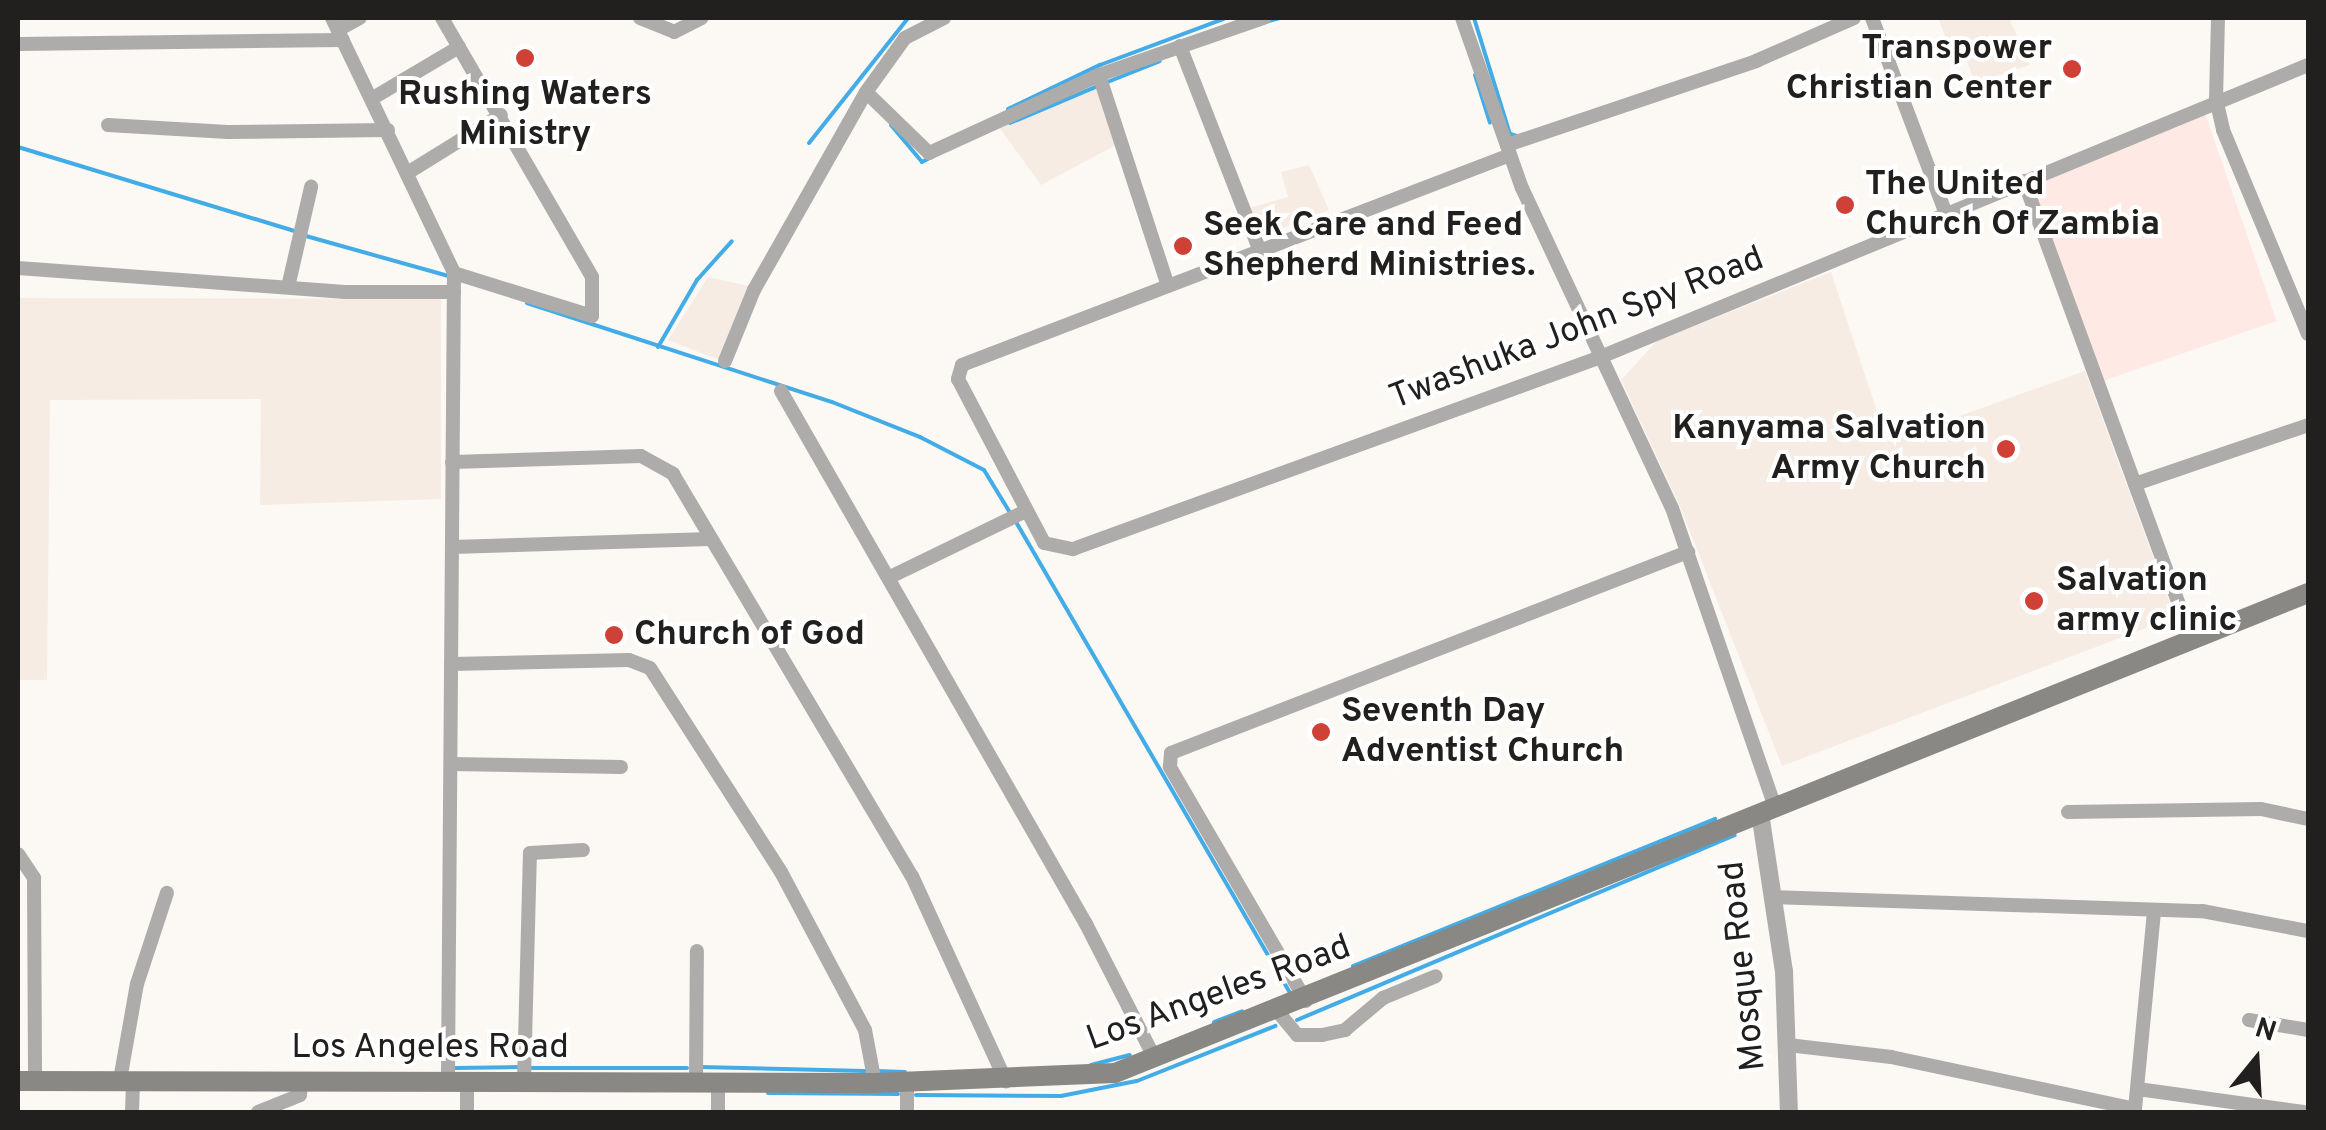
<!DOCTYPE html>
<style>
body{margin:0}
#map{position:relative;width:2326px;height:1130px;overflow:hidden;background:#fcf8f4;font-family:Overpass,sans-serif}
div>[style]{position:absolute}
.commercial>*{inset:0;background:#fee9e4;transform-origin:0 0}
.built>*{inset:0;background:#f6ece3}
.stream>*{height:4px;margin:-2px;padding:0 2px;transform-origin:2px;border-radius:2px;background:#43ace7}
.minor>*{height:14px;margin:-7px;padding:0 7px;transform-origin:7px;border-radius:7px;background:#aeacab}
.tertiary>*{height:18px;margin:-9px;padding:0 9px;transform-origin:9px;border-radius:9px;background:#aeacab}
.secondary>*{height:20px;margin:-10px;padding:0 10px;transform-origin:10px;border-radius:10px;background:#898885}
.dots>*{width:28px;height:28px;translate:-50% -50%;box-sizing:border-box;border:5px solid #fff;border-radius:50%}
span{translate:-50% -50%;white-space:nowrap;text-align:center;line-height:1.15;-webkit-text-stroke:8px #fff;paint-order:stroke}
.poi-label{font-size:35px;color:#22201f;font-weight:700}
.right{translate:-100% -50%;text-align:right}
.left{translate:0 -50%;text-align:left}
.street-label{font-size:35px;color:#22201f}
.frame{position:absolute;inset:0;border:20px solid #22201f;pointer-events:none}
.north{position:absolute;left:2206px;top:1010px;width:100px;height:100px;-webkit-text-stroke:8px #fff;paint-order:stroke;rotate:18deg;font-size:28px;font-weight:700;line-height:40px;text-align:center;color:#22201f}
.north::after{content:'';display:block;margin:auto;width:35px;height:45px;background:#22201f;clip-path:polygon(50% 0,100% 100%,50% 72%,0 100%)}
</style>
<div id="map">
<div class="commercial">
<div style="left:2205px;top:113px;width:220px;height:188px;rotate:71deg"></div>
</div>
<div class="built">
<div style="clip-path:polygon(1938px 18px,2009px 18px,2030px 65px,1975px 83px,1967px 61px,1956px 65px)"></div>
<div style="clip-path:polygon(1099px 88px,1116px 145px,1041px 185px,999px 127px)"></div>
<div style="clip-path:polygon(1309px 165px,1329px 210px,1256px 238px,1245px 209px,1288px 197px,1281px 172px)"></div>
<div style="clip-path:polygon(1831px 272px,1887px 442px,2085px 371px,2175px 617px,1782px 766px,1680px 506px,1621px 380px,1657px 341px)"></div>
<div style="clip-path:polygon(708px 277px,748px 286px,722px 361px,668px 340px)"></div>
<div style="clip-path:polygon(18px 298px,441px 299px,441px 499px,260px 505px,261px 399px,50px 400px,47px 680px,18px 680px)"></div>
</div>
<div class="stream">
<div style="left:1474px;top:18px;width:121px;rotate:72.8deg"></div>
<div style="left:1510px;top:134px;width:7px;rotate:16deg"></div>
<div style="left:1265px;top:22px;width:16px;rotate:-15deg"></div>
<div style="left:1475px;top:75px;width:50px;rotate:72.6deg"></div>
<div style="left:1105px;top:83px;width:59px;rotate:-21.8deg"></div>
<div style="left:1008px;top:109px;width:102px;rotate:-25.6deg"></div>
<div style="left:1100px;top:65px;width:132px;rotate:-20.4deg"></div>
<div style="left:1010px;top:123px;width:95px;rotate:-22.8deg"></div>
<div style="left:891px;top:125px;width:48px;rotate:50deg"></div>
<div style="left:922px;top:162px;width:7px;rotate:-27deg"></div>
<div style="left:809px;top:143px;width:159px;rotate:-51.6deg"></div>
<div style="left:18px;top:147px;width:289px;rotate:16.9deg"></div>
<div style="left:306px;top:236px;width:148px;rotate:15.7deg"></div>
<div style="left:527px;top:303px;width:321px;rotate:18deg"></div>
<div style="left:832px;top:402px;width:95px;rotate:21.7deg"></div>
<div style="left:920px;top:437px;width:72px;rotate:27.3deg"></div>
<div style="left:984px;top:470px;width:48px;rotate:58.6deg"></div>
<div style="left:658px;top:347px;width:78px;rotate:-59.8deg"></div>
<div style="left:697px;top:280px;width:52px;rotate:-48.1deg"></div>
<div style="left:1016px;top:522px;width:545px;rotate:59.81deg"></div>
<div style="left:1353px;top:966px;width:391px;rotate:-22.1deg"></div>
<div style="left:1297px;top:1020px;width:475px;rotate:-22.9deg"></div>
<div style="left:1214px;top:1022px;width:30px;rotate:-21deg"></div>
<div style="left:1091px;top:1065px;width:40px;rotate:-14.4deg"></div>
<div style="left:700px;top:1067px;width:165px;rotate:1.4deg"></div>
<div style="left:455px;top:1068px;width:64px;rotate:-0.9deg"></div>
<div style="left:532px;top:1068px;width:155px"></div>
<div style="left:876px;top:1071px;width:29px;rotate:2deg"></div>
<div style="left:768px;top:1093px;width:130px;rotate:0.4deg"></div>
<div style="left:916px;top:1095px;width:145px;rotate:0.4deg"></div>
<div style="left:1061px;top:1096px;width:77px;rotate:-11.2deg"></div>
<div style="left:1137px;top:1081px;width:149px;rotate:-21.7deg"></div>
</div>
<div class="minor">
<div style="left:332px;top:18px;width:283px;rotate:64.4deg"></div>
<div style="left:454px;top:273px;width:807px;rotate:90.43deg"></div>
<div style="left:442px;top:18px;width:299px;rotate:59.9deg"></div>
<div style="left:592px;top:277px;width:39px;rotate:90deg"></div>
<div style="left:592px;top:316px;width:145px;rotate:-162.7deg"></div>
<div style="left:640px;top:18px;width:37px;rotate:22deg"></div>
<div style="left:674px;top:32px;width:31px;rotate:-27deg"></div>
<div style="left:944px;top:18px;width:44px;rotate:152.9deg"></div>
<div style="left:905px;top:38px;width:67px;rotate:125.8deg"></div>
<div style="left:866px;top:92px;width:88px;rotate:44.1deg"></div>
<div style="left:929px;top:153px;width:187px;rotate:-24.6deg"></div>
<div style="left:1099px;top:75px;width:175px;rotate:-19.1deg"></div>
<div style="left:1462px;top:18px;width:180px;rotate:70.6deg"></div>
<div style="left:1522px;top:188px;width:353px;rotate:64.9deg"></div>
<div style="left:1672px;top:508px;width:316px;rotate:71deg"></div>
<div style="left:1872px;top:18px;width:210px;rotate:69.3deg"></div>
<div style="left:2218px;top:18px;width:81px;rotate:91.4deg"></div>
<div style="left:2216px;top:99px;width:32px;rotate:77deg"></div>
<div style="left:2223px;top:130px;width:221px;rotate:67.4deg"></div>
<div style="left:338px;top:30px;width:25px;rotate:-29deg"></div>
<div style="left:18px;top:44px;width:325px;rotate:-0.7deg"></div>
<div style="left:1180px;top:46px;width:218px;rotate:68.7deg"></div>
<div style="left:1099px;top:75px;width:222px;rotate:71.9deg"></div>
<div style="left:373px;top:98px;width:100px;rotate:-30.7deg"></div>
<div style="left:108px;top:125px;width:120px;rotate:3.3deg"></div>
<div style="left:228px;top:132px;width:160px;rotate:-0.7deg"></div>
<div style="left:1507px;top:145px;width:263px;rotate:-18.6deg"></div>
<div style="left:1756px;top:61px;width:107px;rotate:-23.7deg"></div>
<div style="left:1510px;top:155px;width:587px;rotate:159.03deg"></div>
<div style="left:962px;top:365px;width:15px;rotate:106deg"></div>
<div style="left:958px;top:379px;width:185px;rotate:62.3deg"></div>
<div style="left:1044px;top:543px;width:30px;rotate:12deg"></div>
<div style="left:1073px;top:549px;width:559px;rotate:-19.99deg"></div>
<div style="left:1598px;top:358px;width:768px;rotate:-22.42deg"></div>
<div style="left:409px;top:172px;width:108px;rotate:-31.8deg"></div>
<div style="left:2024px;top:181px;width:489px;rotate:69.9deg"></div>
<div style="left:18px;top:268px;width:328px;rotate:4.2deg"></div>
<div style="left:345px;top:292px;width:109px"></div>
<div style="left:288px;top:287px;width:103px;rotate:-77deg"></div>
<div style="left:725px;top:361px;width:77px;rotate:-67.8deg"></div>
<div style="left:754px;top:290px;width:227px;rotate:-60.5deg"></div>
<div style="left:781px;top:391px;width:614px;rotate:60.22deg"></div>
<div style="left:1086px;top:924px;width:152px;rotate:62.9deg"></div>
<div style="left:452px;top:462px;width:189px;rotate:-1.8deg"></div>
<div style="left:641px;top:456px;width:37px;rotate:29deg"></div>
<div style="left:673px;top:474px;width:468px;rotate:59.3deg"></div>
<div style="left:912px;top:876px;width:226px;rotate:65.4deg"></div>
<div style="left:2135px;top:484px;width:183px;rotate:-18.8deg"></div>
<div style="left:452px;top:547px;width:258px;rotate:-1.8deg"></div>
<div style="left:890px;top:577px;width:151px;rotate:-25.9deg"></div>
<div style="left:451px;top:664px;width:178px;rotate:-1.3deg"></div>
<div style="left:629px;top:660px;width:22px;rotate:21deg"></div>
<div style="left:650px;top:668px;width:242px;rotate:57.3deg"></div>
<div style="left:781px;top:872px;width:179px;rotate:62deg"></div>
<div style="left:865px;top:1030px;width:54px;rotate:79.3deg"></div>
<div style="left:451px;top:764px;width:170px;rotate:1deg"></div>
<div style="left:2068px;top:812px;width:193px;rotate:-0.9deg"></div>
<div style="left:2261px;top:809px;width:48px;rotate:12deg"></div>
<div style="left:18px;top:854px;width:29px;rotate:56deg"></div>
<div style="left:34px;top:878px;width:203px;rotate:89.7deg"></div>
<div style="left:1773px;top:897px;width:429px;rotate:1.9deg"></div>
<div style="left:2202px;top:911px;width:108px;rotate:10.7deg"></div>
<div style="left:1306px;top:1001px;width:271px;rotate:-120.2deg"></div>
<div style="left:1170px;top:767px;width:14px;rotate:-86deg"></div>
<div style="left:1171px;top:753px;width:555px;rotate:-21.25deg"></div>
<div style="left:1278px;top:1012px;width:30px;rotate:50deg"></div>
<div style="left:1297px;top:1035px;width:25px"></div>
<div style="left:1322px;top:1035px;width:24px;rotate:-12deg"></div>
<div style="left:1345px;top:1030px;width:50px;rotate:-40.1deg"></div>
<div style="left:1383px;top:998px;width:57px;rotate:-22.5deg"></div>
<div style="left:2249px;top:1020px;width:60px;rotate:9.6deg"></div>
<div style="left:1788px;top:1045px;width:104px;rotate:6.6deg"></div>
<div style="left:1891px;top:1057px;width:249px;rotate:12deg"></div>
<div style="left:2135px;top:1109px;width:199px;rotate:-84.5deg"></div>
<div style="left:120px;top:1080px;width:97px;rotate:-80deg"></div>
<div style="left:137px;top:984px;width:96px;rotate:-71.8deg"></div>
<div style="left:467px;top:1080px;width:32px;rotate:90deg"></div>
<div style="left:524px;top:1080px;width:227px;rotate:-88.5deg"></div>
<div style="left:530px;top:853px;width:53px;rotate:-3.2deg"></div>
<div style="left:696px;top:1081px;width:130px;rotate:-89.6deg"></div>
<div style="left:718px;top:1081px;width:31px;rotate:90deg"></div>
<div style="left:2138px;top:1089px;width:167px;rotate:7.9deg"></div>
<div style="left:132px;top:1112px;width:32px;rotate:-88deg"></div>
<div style="left:258px;top:1112px;width:45px;rotate:-22deg"></div>
<div style="left:300px;top:1095px;width:15px;rotate:-86deg"></div>
<div style="left:907px;top:1112px;width:29px;rotate:-90deg"></div>
</div>
<div class="tertiary">
<div style="left:1760px;top:813px;width:160px;rotate:81.4deg"></div>
<div style="left:1784px;top:971px;width:141px;rotate:88deg"></div>
</div>
<div class="secondary">
<div style="left:18px;top:1081px;width:857px;rotate:0.13deg"></div>
<div style="left:875px;top:1083px;width:240px;rotate:-2.4deg"></div>
<div style="left:1115px;top:1073px;width:1286px;rotate:-21.92deg"></div>
</div>
<div class="dots">
<div style="left:525px;top:58px;background:#cf4136"></div>
<div style="left:2072px;top:69px;background:#cf4136"></div>
<div style="left:1845px;top:205px;background:#cf4136"></div>
<div style="left:1183px;top:246px;background:#cf4136"></div>
<div style="left:2006px;top:449px;background:#cf4136"></div>
<div style="left:2034px;top:601px;background:#cf4136"></div>
<div style="left:614px;top:635px;background:#cf4136"></div>
<div style="left:1321px;top:732px;background:#cf4136"></div>
</div>
<div class="poi-label">
<span class="right" style="left:2052px;top:69px">Transpower<br>Christian Center</span>
<span style="left:525px;top:115px">Rushing Waters<br>Ministry</span>
<span class="left" style="left:1865px;top:205px">The United<br>Church Of Zambia</span>
<span class="left" style="left:1203px;top:246px">Seek Care and Feed<br>Shepherd Ministries.</span>
<span class="right" style="left:1986px;top:449px">Kanyama Salvation<br>Army Church</span>
<span class="left" style="left:2056px;top:601px">Salvation<br>army clinic</span>
<span class="left" style="left:634px;top:635px">Church of God</span>
<span class="left" style="left:1341px;top:732px">Seventh Day<br>Adventist Church</span>
</div>
<div class="street-label">
<span style="left:1577px;top:329px;rotate:-21deg">Twashuka John Spy Road</span>
<span style="left:1744px;top:966px;rotate:-96deg">Mosque Road</span>
<span style="left:1219px;top:994px;rotate:-20deg">Los Angeles Road</span>
<span style="left:430px;top:1048px">Los Angeles Road</span>
</div>
<div class="frame"></div>
<div class="north">N</div>
</div>
